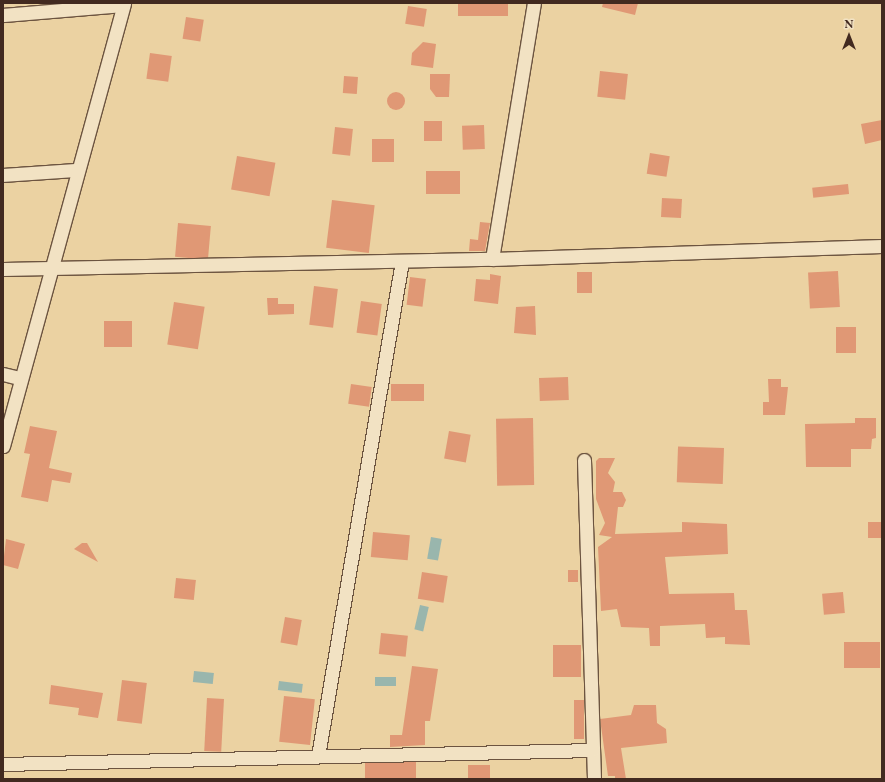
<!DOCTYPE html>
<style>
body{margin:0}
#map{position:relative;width:885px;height:782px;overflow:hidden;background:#ebd2a2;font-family:"EB Garamond",serif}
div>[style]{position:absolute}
.water>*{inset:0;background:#99b6ad;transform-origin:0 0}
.building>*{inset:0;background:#e09875;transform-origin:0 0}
.round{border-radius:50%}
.roads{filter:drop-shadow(1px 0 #6c5440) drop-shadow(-1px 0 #6c5440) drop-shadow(0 1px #6c5440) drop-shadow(0 -1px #6c5440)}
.street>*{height:13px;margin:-6.5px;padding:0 6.5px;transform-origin:6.5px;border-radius:6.5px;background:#f2e2c3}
span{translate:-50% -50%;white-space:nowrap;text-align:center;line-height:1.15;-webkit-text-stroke:3px #f2e2c3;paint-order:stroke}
.frame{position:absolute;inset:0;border:4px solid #422a20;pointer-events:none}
.north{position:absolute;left:829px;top:16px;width:40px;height:40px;-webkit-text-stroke:3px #f2e2c3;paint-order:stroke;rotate:0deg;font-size:11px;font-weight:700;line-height:16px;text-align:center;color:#422a20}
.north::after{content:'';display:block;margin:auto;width:14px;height:18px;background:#422a20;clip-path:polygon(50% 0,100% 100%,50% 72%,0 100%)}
</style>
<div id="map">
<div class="water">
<div style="left:431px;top:537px;width:11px;height:22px;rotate:10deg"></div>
<div style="left:420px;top:605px;width:9px;height:25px;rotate:13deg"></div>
<div style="left:194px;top:671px;width:20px;height:11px;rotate:6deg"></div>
<div style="left:375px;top:677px;width:21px;height:9px"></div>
<div style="left:279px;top:681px;width:24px;height:9px;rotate:7deg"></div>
</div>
<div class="building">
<div style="left:458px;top:3px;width:50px;height:13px"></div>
<div style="clip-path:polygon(603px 3px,638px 3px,635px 15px,602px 7px)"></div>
<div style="left:408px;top:6px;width:19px;height:18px;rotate:9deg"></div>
<div style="left:186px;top:17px;width:18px;height:22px;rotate:9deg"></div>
<div style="clip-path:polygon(423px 42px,436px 44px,433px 68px,411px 65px,412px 53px)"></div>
<div style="left:150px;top:53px;width:22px;height:26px;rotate:8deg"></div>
<div style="left:600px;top:71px;width:28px;height:26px;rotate:6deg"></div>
<div style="clip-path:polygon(430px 74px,450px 74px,449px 97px,436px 97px,430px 89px)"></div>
<div style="left:344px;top:76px;width:14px;height:17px;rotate:4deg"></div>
<div class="round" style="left:387px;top:92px;width:18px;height:18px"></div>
<div style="clip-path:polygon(882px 120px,882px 140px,865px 144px,861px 124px)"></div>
<div style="left:424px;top:121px;width:18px;height:20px"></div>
<div style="left:484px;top:125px;width:24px;height:22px;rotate:88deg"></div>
<div style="left:335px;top:127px;width:18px;height:27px;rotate:6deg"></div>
<div style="left:372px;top:139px;width:22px;height:23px"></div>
<div style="left:650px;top:153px;width:20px;height:21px;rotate:9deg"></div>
<div style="left:237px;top:156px;width:39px;height:34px;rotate:10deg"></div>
<div style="left:426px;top:171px;width:34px;height:23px"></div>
<div style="left:848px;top:184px;width:10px;height:36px;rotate:84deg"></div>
<div style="left:662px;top:198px;width:20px;height:19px;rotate:3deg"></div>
<div style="left:332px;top:200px;width:43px;height:48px;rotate:7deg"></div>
<div style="clip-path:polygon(480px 222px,490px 223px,485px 251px,469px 251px,470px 239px,478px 240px)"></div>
<div style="left:178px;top:223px;width:33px;height:34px;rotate:5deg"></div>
<div style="left:838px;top:271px;width:36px;height:30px;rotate:87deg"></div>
<div style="left:577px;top:272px;width:15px;height:21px"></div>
<div style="clip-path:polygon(490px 274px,501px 276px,498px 304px,474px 301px,476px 279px,490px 280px)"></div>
<div style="left:410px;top:277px;width:16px;height:28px;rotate:7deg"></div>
<div style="left:314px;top:286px;width:24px;height:39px;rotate:7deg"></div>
<div style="clip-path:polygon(267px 298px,278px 298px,278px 304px,294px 304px,294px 314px,268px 315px)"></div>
<div style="left:361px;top:301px;width:21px;height:32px;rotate:8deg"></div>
<div style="left:174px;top:302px;width:31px;height:43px;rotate:9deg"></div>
<div style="clip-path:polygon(535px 306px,536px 335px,514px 333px,516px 307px)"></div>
<div style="left:132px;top:321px;width:26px;height:28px;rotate:90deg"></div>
<div style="left:836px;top:327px;width:20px;height:26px"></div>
<div style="left:568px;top:377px;width:23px;height:29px;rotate:88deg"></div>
<div style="clip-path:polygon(768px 379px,781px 379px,781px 387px,788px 387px,785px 415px,763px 415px,763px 402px,769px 402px)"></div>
<div style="left:351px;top:384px;width:21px;height:20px;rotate:8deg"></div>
<div style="left:391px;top:384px;width:33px;height:17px"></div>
<div style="left:533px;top:418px;width:67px;height:37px;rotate:89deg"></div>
<div style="clip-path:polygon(855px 418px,876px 418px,876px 438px,872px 439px,871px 449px,851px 449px,851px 467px,806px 467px,805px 424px,855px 423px)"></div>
<div style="clip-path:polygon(30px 426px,57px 431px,49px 468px,72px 473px,70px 483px,52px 480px,48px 502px,21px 497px,30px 454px,24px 453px)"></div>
<div style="left:449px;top:431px;width:22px;height:28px;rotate:10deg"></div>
<div style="left:724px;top:448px;width:36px;height:46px;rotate:92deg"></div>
<div style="clip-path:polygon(599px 458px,615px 458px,608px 473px,615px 482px,613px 492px,622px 492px,626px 500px,623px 507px,618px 507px,615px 534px,682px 532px,682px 522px,727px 524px,728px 554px,665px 557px,669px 594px,734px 593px,735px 610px,747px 610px,750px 645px,725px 644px,725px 637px,706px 638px,705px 624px,660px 626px,660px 646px,650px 646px,649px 628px,621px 627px,617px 609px,601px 611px,598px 547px,612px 537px,599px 535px,605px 523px,596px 499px,596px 461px)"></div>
<div style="left:882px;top:522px;width:16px;height:14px;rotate:90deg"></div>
<div style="left:373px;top:532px;width:37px;height:25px;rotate:5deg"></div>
<div style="clip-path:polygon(6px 539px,25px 544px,18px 569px,3px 565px)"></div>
<div style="clip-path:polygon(82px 543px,87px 543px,98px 562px,74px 549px)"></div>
<div style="left:568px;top:570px;width:10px;height:12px"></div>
<div style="left:422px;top:572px;width:26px;height:27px;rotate:9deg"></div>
<div style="left:176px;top:578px;width:20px;height:20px;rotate:6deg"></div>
<div style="left:843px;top:592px;width:21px;height:21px;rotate:85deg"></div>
<div style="left:285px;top:617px;width:17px;height:26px;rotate:10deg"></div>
<div style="left:381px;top:633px;width:27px;height:21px;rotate:6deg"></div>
<div style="left:844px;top:642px;width:36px;height:26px"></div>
<div style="left:553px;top:645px;width:28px;height:32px"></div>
<div style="clip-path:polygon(412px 666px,438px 669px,430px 721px,425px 721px,425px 745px,390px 747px,390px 735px,402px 735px)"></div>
<div style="left:122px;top:680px;width:25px;height:41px;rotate:7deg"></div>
<div style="clip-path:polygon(51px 685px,103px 693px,98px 718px,78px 715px,79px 708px,49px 704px)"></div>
<div style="left:284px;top:696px;width:31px;height:46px;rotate:6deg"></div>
<div style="left:207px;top:698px;width:17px;height:53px;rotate:3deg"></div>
<div style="left:574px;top:700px;width:10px;height:39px"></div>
<div style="clip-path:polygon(634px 705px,656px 705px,657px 723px,666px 729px,667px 743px,621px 748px,626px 779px,615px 779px,615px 776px,608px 776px,600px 719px,631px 715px)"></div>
<div style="left:416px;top:762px;width:17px;height:51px;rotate:90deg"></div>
<div style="left:468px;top:765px;width:22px;height:14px"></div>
</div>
<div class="roads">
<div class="street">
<div style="left:3px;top:15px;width:120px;rotate:-4.8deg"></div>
<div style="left:3px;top:175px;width:73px;rotate:-3.9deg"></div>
<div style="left:492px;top:259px;width:259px;rotate:-80.7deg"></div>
<div style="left:3px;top:269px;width:489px;rotate:-1.2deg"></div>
<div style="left:492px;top:259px;width:390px;rotate:-1.9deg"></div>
<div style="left:3px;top:374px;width:16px;rotate:14deg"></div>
<div style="left:3px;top:446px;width:459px;rotate:-74.7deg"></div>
<div style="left:584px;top:460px;width:319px;rotate:88.2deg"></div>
<div style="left:318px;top:756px;width:502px;rotate:-80.37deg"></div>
<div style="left:3px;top:764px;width:590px;rotate:-1.36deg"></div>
</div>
</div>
<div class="frame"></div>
<div class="north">N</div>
</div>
